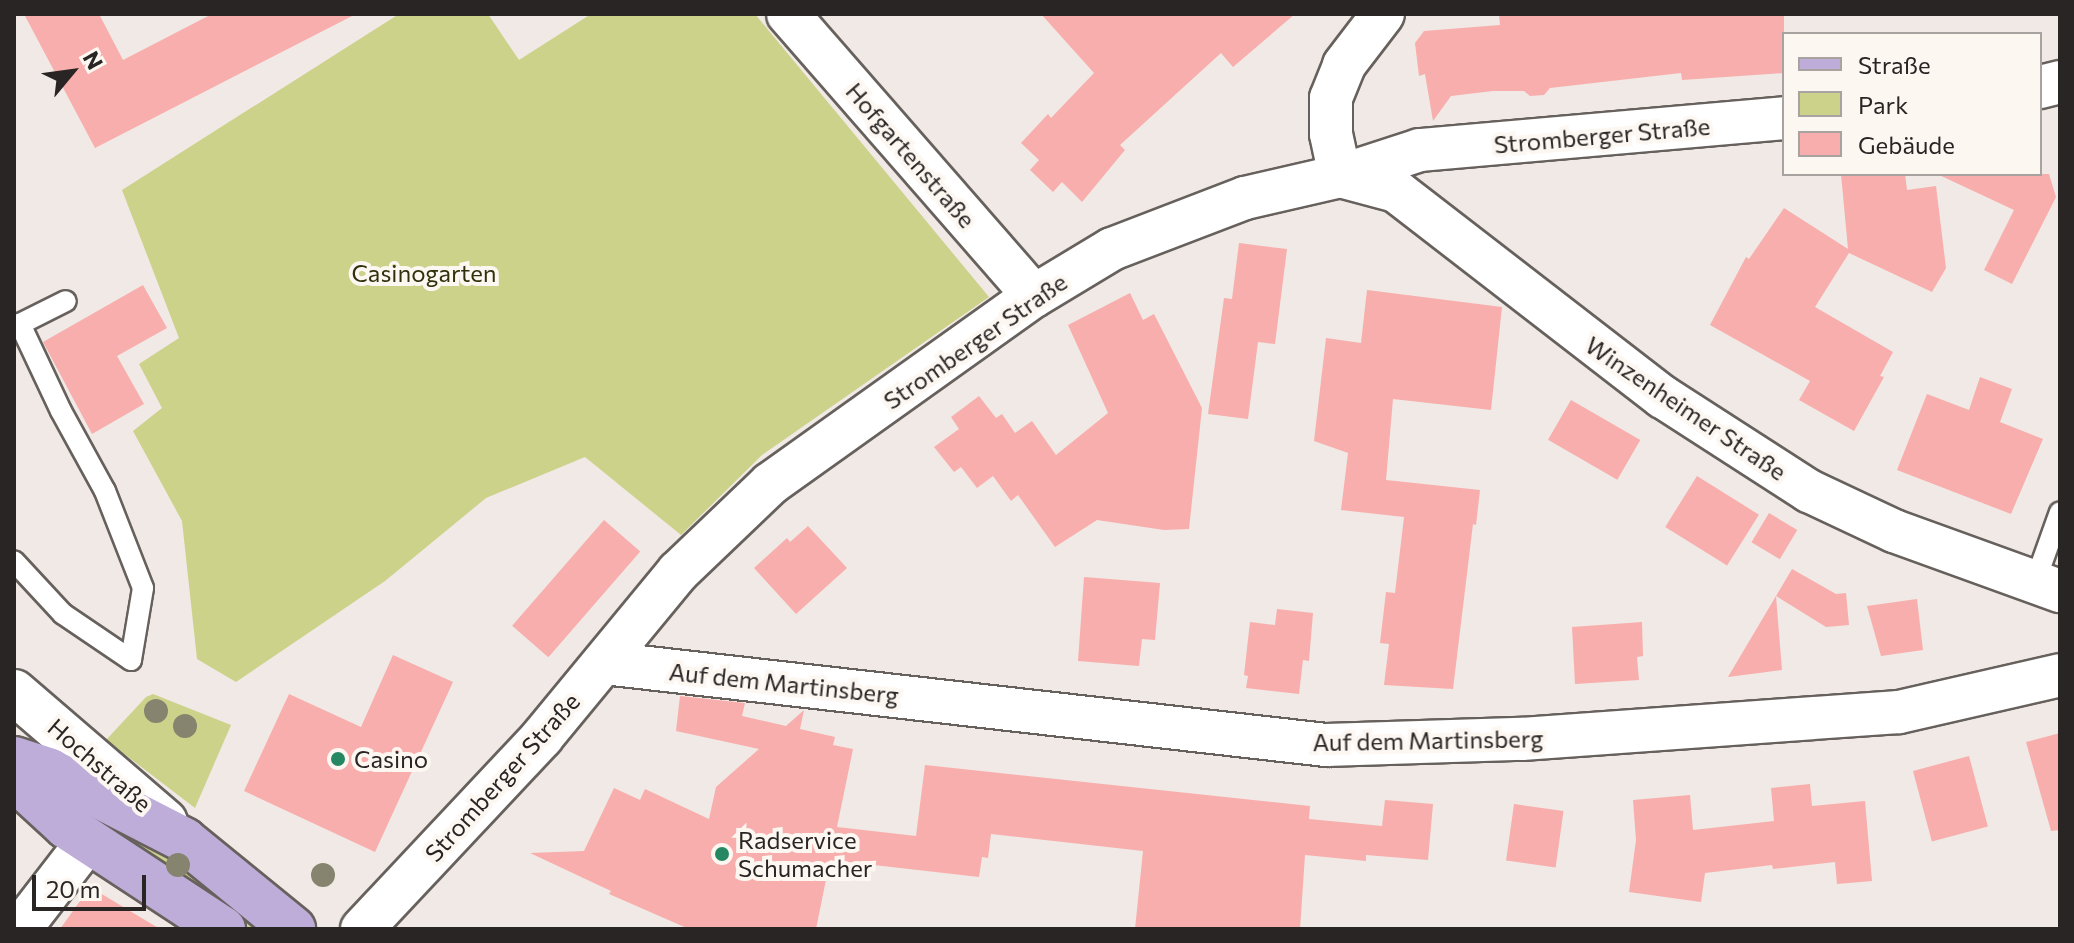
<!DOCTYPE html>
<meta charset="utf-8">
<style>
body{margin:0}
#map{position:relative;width:2074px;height:943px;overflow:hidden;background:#f0e9e5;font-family:Commissioner,sans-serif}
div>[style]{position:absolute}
.green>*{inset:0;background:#cdd28b}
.building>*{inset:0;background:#f8aeac;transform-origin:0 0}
.roads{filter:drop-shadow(2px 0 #67615d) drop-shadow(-2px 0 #67615d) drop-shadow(0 2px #67615d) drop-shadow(0 -2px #67615d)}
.lane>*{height:20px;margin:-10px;padding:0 10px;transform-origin:10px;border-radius:10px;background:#fff}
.street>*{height:42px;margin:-21px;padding:0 21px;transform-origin:21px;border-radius:21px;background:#fff}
.secondary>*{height:44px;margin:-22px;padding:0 22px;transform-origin:22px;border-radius:22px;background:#fff}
.primary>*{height:44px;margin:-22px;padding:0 22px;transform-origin:22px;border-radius:22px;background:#beadd9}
.trees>*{width:24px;height:24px;margin:-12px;border-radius:50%;background:#86846e}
.dots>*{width:22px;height:22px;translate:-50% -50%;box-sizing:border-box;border:4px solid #fdf7f2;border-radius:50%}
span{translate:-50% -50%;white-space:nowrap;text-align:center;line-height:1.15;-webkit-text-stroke:8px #fdf7f2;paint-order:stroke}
.street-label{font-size:24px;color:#282524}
.park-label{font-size:24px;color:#30310c}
.poi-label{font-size:24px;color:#282524}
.left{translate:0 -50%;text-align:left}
.frame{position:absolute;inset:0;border:16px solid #282524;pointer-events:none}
.legend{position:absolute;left:1782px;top:32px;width:260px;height:144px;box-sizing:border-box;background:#fdf7f2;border:2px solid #a8a3a0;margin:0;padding:10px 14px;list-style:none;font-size:24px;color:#282524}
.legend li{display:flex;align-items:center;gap:16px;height:40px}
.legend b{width:40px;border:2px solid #a8a3a0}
.north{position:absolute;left:32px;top:32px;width:80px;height:80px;-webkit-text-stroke:6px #fdf7f2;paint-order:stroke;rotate:61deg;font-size:22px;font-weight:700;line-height:32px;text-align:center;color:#282524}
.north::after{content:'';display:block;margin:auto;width:28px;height:36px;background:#282524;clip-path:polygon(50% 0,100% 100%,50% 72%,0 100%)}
.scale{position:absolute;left:32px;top:875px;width:114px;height:36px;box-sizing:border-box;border:4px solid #282524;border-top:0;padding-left:10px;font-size:24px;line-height:28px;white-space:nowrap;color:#282524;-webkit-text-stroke:6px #fdf7f2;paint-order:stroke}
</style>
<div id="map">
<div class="green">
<div style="clip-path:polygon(399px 14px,488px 14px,519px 60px,591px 14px,755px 14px,989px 297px,762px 455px,681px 535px,585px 457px,486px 498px,385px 581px,236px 682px,197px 659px,182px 521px,133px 431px,162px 408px,139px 364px,179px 338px,122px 190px)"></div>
<div style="clip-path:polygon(153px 694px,231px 725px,195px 808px,106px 740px,146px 697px)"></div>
<div style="clip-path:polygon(65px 801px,139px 829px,262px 929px,248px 929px,114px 831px)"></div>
</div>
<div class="building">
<div style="clip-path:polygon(24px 14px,99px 14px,123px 60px,212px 14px,356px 14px,95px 148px)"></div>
<div style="clip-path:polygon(1041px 14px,1295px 14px,1233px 67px,1221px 53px,1120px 145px,1125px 150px,1082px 202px,1062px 182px,1053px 192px,1030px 170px,1039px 160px,1021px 143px,1048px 114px,1051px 118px,1094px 73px)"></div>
<div style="clip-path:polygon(1499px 14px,1784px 14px,1784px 73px,1682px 80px,1681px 73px,1550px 88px,1544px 95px,1530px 96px,1524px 91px,1493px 91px,1451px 96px,1433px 121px,1425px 74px,1419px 76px,1415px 43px,1424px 31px,1500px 25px)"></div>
<div style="clip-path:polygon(1841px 174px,1905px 174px,1907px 190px,1936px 186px,1946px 268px,1932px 292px,1849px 253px,1815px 307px,1893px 352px,1880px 376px,1884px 377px,1854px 431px,1799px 400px,1810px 381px,1710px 325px,1746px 257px,1749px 259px,1784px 208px,1848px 249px)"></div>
<div style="clip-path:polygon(1937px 174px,2049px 174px,2056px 197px,2012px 284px,1984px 270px,2014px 210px)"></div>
<div style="clip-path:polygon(1239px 243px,1287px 249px,1275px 344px,1258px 342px,1248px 419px,1208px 414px,1224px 298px,1232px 299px)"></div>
<div style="clip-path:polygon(143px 285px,167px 328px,117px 356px,144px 404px,92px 434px,43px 342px)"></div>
<div style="clip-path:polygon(1367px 290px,1502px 307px,1491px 410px,1393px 399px,1386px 480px,1480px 490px,1476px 525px,1473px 524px,1453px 689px,1384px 685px,1389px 644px,1380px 643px,1386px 592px,1395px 593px,1404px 517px,1341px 510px,1348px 453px,1314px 441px,1326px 338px,1361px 343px)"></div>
<div style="clip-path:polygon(1130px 293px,1143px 320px,1154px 314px,1202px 408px,1189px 529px,1164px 530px,1097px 520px,1055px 547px,1018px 495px,1011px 501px,993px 476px,977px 488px,961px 467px,954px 472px,934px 447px,959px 429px,951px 417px,979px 396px,996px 418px,1002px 414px,1015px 433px,1032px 421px,1056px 455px,1108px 413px,1068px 325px)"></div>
<div style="clip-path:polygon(1980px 377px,2012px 389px,2000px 422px,2043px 439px,2011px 514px,1897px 470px,1927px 394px,1969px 410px)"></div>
<div style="left:1571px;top:400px;width:80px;height:46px;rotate:30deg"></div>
<div style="left:1697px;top:476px;width:73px;height:60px;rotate:32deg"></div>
<div style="left:1769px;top:513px;width:33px;height:34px;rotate:31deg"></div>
<div style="left:604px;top:520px;width:48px;height:140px;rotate:41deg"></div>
<div style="clip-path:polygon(808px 526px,847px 568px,796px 614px,754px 568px,787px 538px,790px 542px)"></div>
<div style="clip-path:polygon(1792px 569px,1836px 594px,1846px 593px,1849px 625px,1826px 627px,1776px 596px)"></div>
<div style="clip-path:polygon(1084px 577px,1160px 583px,1155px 640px,1142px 639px,1139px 666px,1078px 661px)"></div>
<div style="clip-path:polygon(1776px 596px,1782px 670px,1728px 677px)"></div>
<div style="clip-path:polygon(1917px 599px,1923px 650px,1881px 656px,1867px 606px)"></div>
<div style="clip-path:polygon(1277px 609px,1313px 613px,1309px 661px,1303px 660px,1299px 694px,1246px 688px,1248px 676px,1244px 675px,1250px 622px,1275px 625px)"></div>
<div style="clip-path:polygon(1642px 622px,1643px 656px,1637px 657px,1639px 680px,1575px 684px,1572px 627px)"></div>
<div style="clip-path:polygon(393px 655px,453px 682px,375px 852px,244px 791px,289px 694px,361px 727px)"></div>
<div style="clip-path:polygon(680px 696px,745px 703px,742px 716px,786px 726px,804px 710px,800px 729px,835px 737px,833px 745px,853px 749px,837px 827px,916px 836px,925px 765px,1310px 806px,1309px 819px,1382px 826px,1385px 800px,1433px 804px,1428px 860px,1366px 855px,1366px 861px,1305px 855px,1300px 929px,1135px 929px,1143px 851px,991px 834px,988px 858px,982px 857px,979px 877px,830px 860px,816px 929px,689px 929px,609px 894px,611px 891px,530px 853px,584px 851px,614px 788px,640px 800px,645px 789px,709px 819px,716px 787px,759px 749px,676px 731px)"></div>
<div style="clip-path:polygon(2060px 733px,2060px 830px,2051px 831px,2026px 742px)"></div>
<div style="left:1969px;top:756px;width:73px;height:58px;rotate:75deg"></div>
<div style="clip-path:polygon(1810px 784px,1812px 806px,1865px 801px,1872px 881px,1837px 884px,1835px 862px,1773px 869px,1772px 865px,1705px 873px,1701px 902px,1629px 892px,1636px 840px,1633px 800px,1690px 795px,1693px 830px,1774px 821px,1771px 788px)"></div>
<div style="left:1514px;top:804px;width:50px;height:57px;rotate:8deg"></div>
<div style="clip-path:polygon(90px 887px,160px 929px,60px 929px)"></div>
</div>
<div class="roads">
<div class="lane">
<div style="left:20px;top:324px;width:51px;rotate:-26.6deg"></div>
<div style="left:14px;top:327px;width:7px;rotate:-27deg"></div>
<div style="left:20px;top:324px;width:96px;rotate:64.8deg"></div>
<div style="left:61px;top:411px;width:91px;rotate:61.2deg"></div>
<div style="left:105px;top:491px;width:104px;rotate:68.6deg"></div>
<div style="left:143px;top:588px;width:73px;rotate:99.5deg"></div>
<div style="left:131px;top:660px;width:82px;rotate:-145.9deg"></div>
<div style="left:63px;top:614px;width:72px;rotate:-132.8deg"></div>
<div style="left:2035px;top:582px;width:74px;rotate:-70.3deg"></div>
</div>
<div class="street">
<div style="left:788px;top:14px;width:374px;rotate:48.9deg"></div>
<div style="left:2040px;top:87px;width:21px;rotate:-14deg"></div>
<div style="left:1340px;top:176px;width:58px;rotate:15deg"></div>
<div style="left:1396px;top:191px;width:337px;rotate:37.7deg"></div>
<div style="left:1663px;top:397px;width:174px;rotate:32.8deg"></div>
<div style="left:1809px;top:491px;width:94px;rotate:25.2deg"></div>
<div style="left:1894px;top:531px;width:177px;rotate:19.9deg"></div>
<div style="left:1340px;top:176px;width:43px;rotate:-102.1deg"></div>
<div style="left:1331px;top:134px;width:36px;rotate:-90deg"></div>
<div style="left:1331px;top:98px;width:35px;rotate:-68deg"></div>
<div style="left:1344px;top:65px;width:64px;rotate:-52.6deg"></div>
<div style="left:604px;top:663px;width:727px;rotate:6.48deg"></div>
<div style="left:1326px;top:745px;width:196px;rotate:-1.8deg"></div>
<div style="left:1522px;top:739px;width:378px;rotate:-4.1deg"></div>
<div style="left:1899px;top:712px;width:165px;rotate:-12.9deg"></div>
<div style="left:20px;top:929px;width:111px;rotate:-52.3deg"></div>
<div style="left:362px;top:929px;width:263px;rotate:-46.8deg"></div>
<div style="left:542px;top:737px;width:214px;rotate:-50.5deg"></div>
<div style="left:678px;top:572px;width:127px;rotate:-43.7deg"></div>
<div style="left:770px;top:484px;width:324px;rotate:-35.5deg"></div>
<div style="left:1034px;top:296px;width:91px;rotate:-31.1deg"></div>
<div style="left:1112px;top:249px;width:142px;rotate:-21deg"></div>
<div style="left:1245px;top:198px;width:98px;rotate:-13deg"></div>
<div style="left:1340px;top:176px;width:84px;rotate:-18deg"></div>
<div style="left:1420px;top:150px;width:365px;rotate:-5deg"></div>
</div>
<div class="secondary">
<div style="left:14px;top:692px;width:199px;rotate:40.7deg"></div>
</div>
<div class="primary">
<div style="left:14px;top:759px;width:38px;rotate:18deg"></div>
<div style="left:50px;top:771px;width:151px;rotate:27.2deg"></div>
<div style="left:184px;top:840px;width:141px;rotate:39.2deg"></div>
<div style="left:14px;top:778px;width:71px;rotate:42.7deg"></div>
<div style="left:66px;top:826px;width:188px;rotate:33.3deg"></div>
</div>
</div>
<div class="trees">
<div style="left:156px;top:711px"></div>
<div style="left:185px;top:726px"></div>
<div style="left:178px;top:865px"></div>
<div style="left:323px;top:875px"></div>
</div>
<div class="dots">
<div style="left:338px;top:759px;background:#268862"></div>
<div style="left:722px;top:854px;background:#268862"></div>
</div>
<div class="street-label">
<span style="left:1602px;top:135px;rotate:-5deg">Stromberger Straße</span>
<span style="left:911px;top:155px;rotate:49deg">Hofgartenstraße</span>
<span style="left:975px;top:341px;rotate:-35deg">Stromberger Straße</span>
<span style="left:1686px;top:408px;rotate:34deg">Winzenheimer Straße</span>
<span style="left:784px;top:683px;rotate:6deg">Auf dem Martinsberg</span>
<span style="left:1428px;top:740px;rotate:-1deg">Auf dem Martinsberg</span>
<span style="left:100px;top:765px;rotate:41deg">Hochstraße</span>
<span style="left:502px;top:777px;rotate:-48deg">Stromberger Straße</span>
</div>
<div class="park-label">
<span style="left:424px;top:273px">Casinogarten</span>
</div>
<div class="poi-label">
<span class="left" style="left:354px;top:759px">Casino</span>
<span class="left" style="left:738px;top:854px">Radservice<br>Schumacher</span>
</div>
<div class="frame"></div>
<ul class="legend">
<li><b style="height:10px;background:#beadd9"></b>Straße</li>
<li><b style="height:22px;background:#cdd28b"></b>Park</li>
<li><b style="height:22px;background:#f8aeac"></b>Gebäude</li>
</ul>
<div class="north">N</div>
<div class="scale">20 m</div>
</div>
